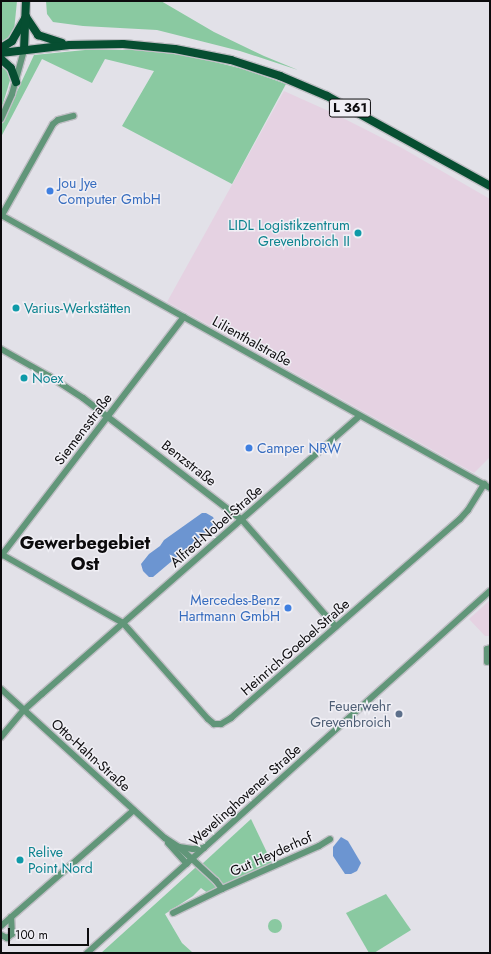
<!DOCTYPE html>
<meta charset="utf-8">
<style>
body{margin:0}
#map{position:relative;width:491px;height:954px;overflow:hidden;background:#e2e1e8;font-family:Jost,sans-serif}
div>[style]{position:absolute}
.commercial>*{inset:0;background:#e5d2e2}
.green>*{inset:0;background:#8ac9a1}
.round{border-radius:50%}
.water>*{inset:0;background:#6c95d1}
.roads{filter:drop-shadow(1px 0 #c0bfc5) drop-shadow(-1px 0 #c0bfc5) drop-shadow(0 1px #c0bfc5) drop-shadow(0 -1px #c0bfc5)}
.minor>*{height:6px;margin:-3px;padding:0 3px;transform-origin:3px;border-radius:3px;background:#619679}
.major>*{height:8px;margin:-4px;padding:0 4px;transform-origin:4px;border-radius:4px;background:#064e31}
.dots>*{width:11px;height:11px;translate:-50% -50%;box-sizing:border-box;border:2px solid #f0eff5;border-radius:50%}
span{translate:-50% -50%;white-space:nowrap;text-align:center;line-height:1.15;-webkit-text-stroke:3px #f0eff5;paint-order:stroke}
.shield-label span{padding:1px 3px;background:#f0eff5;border:1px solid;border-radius:3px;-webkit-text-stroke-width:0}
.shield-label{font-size:13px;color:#0c0b0d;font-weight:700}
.shop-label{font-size:14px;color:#366cbe}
.left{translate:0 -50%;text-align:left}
.right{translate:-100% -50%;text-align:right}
.culture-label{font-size:14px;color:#0d838f}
.street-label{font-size:14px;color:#0c0b0d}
.service-label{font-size:14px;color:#4e5e75}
.district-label{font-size:18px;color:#0c0b0d;font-weight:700}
.frame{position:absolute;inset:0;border:2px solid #0c0b0d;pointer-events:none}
.scale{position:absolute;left:8px;top:928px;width:81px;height:18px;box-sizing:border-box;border:2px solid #0c0b0d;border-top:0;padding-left:5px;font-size:12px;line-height:14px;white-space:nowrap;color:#0c0b0d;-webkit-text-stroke:3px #f0eff5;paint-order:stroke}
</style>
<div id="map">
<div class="commercial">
<div style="clip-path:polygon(284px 91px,333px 113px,402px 148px,490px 199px,490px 457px,474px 473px,167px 302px)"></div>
<div style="clip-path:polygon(490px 600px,490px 636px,485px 636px,469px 619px)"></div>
</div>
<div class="green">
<div style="clip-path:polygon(1px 1px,17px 1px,14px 31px,7px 40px,1px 44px)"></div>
<div style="clip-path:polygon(46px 1px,161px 1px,214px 32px,264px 56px,298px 70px,240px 51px,157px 30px,83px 26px,53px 22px,47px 14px)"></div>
<div style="clip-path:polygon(85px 50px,140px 50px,191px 56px,243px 69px,286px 84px,232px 184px,122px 126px,154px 71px,105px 59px,92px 83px,42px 59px,1px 137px,1px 126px,34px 55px)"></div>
<div style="clip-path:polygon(1px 64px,7px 67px,11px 77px,1px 110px)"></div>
<div style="clip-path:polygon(490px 595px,416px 663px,364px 708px)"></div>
<div style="clip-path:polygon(354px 717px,355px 718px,303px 763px)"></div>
<div style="clip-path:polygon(251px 819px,272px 863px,223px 885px,202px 864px)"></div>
<div style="clip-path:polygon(195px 868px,198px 868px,216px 885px,217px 888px,209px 894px,201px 888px,193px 896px,165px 914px,182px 943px,192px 952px,101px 953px)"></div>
<div style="clip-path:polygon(386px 894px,411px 930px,374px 953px,369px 953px,346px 913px)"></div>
<div class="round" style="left:268px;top:919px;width:14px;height:14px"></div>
</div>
<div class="water">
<div style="clip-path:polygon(202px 513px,206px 513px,213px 517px,215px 521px,211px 528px,153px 577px,149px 577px,143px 571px,141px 564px,149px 554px,160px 546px,164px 540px)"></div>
<div style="clip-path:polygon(341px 837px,348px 841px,361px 863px,357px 871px,351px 874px,345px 874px,333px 856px,333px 847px)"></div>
</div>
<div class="roads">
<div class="minor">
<div style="left:1px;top:119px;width:27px;rotate:-66deg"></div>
<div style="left:12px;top:94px;width:46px;rotate:-74.7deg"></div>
<div style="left:1px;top:215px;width:560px;rotate:29.17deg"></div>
<div style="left:2px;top:215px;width:104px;rotate:-60.7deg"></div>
<div style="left:53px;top:124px;width:6px;rotate:-39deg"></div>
<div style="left:58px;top:120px;width:16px;rotate:-15deg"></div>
<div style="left:1px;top:349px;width:55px;rotate:29.4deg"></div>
<div style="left:49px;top:376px;width:40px;rotate:32.9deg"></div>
<div style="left:83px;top:398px;width:200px;rotate:37.5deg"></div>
<div style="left:242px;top:520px;width:142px;rotate:48.7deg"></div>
<div style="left:1px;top:554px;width:140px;rotate:29.5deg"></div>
<div style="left:123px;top:623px;width:128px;rotate:48.5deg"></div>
<div style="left:208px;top:719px;width:8px;rotate:40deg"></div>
<div style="left:214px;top:724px;width:7px"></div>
<div style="left:221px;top:724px;width:12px;rotate:-31deg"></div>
<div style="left:231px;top:718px;width:303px;rotate:-41deg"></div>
<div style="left:460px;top:519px;width:12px;rotate:-48deg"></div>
<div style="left:468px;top:510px;width:31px;rotate:-58deg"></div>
<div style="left:1px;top:556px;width:301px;rotate:-52.6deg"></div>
<div style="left:487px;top:662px;width:13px;rotate:-90deg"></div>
<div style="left:487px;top:649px;width:3px;rotate:-18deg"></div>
<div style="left:1px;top:689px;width:222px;rotate:42.3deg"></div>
<div style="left:165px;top:838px;width:17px;rotate:33deg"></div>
<div style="left:179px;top:847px;width:50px;rotate:42.6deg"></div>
<div style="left:216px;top:881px;width:10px;rotate:53deg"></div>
<div style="left:222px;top:889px;width:106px;rotate:-23.9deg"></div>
<div style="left:319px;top:846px;width:13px;rotate:-32deg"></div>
<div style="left:1px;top:737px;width:35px;rotate:-50deg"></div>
<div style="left:24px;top:710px;width:24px;rotate:-42deg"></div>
<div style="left:42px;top:694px;width:422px;rotate:-41.2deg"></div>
<div style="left:168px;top:843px;width:28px;rotate:48deg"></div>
<div style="left:179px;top:847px;width:14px;rotate:8deg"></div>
<div style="left:193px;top:849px;width:11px;rotate:-5deg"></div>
<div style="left:173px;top:913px;width:55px;rotate:-26.1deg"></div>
<div style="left:1px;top:926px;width:176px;rotate:-41.1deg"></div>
<div style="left:1px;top:935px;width:7px;rotate:27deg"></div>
<div style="left:7px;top:938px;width:6px;rotate:-39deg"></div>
<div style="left:12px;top:934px;width:17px;rotate:-93deg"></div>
<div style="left:87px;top:953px;width:542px;rotate:-41.93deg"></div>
</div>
<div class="major">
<div style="left:26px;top:17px;width:22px;rotate:56deg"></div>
<div style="left:38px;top:35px;width:25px;rotate:18deg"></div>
<div style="left:1px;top:48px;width:13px;rotate:-32deg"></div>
<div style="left:12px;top:41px;width:28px;rotate:-60deg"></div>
<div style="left:24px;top:50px;width:49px;rotate:-87.7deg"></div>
<div style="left:1px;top:53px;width:69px;rotate:-6.6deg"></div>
<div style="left:70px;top:45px;width:53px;rotate:-1.1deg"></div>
<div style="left:123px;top:44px;width:52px;rotate:5.5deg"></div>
<div style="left:175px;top:49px;width:57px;rotate:11.1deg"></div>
<div style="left:231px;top:60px;width:52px;rotate:18.1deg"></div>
<div style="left:280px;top:76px;width:51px;rotate:23.1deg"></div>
<div style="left:327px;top:96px;width:186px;rotate:28.9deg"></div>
<div style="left:1px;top:59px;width:13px;rotate:42deg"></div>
<div style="left:11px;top:68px;width:15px;rotate:70deg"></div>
</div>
</div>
<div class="dots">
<div style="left:50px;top:191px;background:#3f7fe0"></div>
<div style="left:358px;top:233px;background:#0f9aa8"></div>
<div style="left:16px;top:308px;background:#0f9aa8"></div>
<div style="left:24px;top:378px;background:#0f9aa8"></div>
<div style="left:249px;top:448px;background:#3f7fe0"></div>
<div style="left:288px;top:608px;background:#3f7fe0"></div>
<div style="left:399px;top:714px;background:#5c6f8a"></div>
<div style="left:20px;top:860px;background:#0f9aa8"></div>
</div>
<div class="shield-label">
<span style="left:350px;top:108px">L 361</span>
</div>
<div class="shop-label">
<span class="left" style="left:58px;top:191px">Jou Jye<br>Computer GmbH</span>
<span class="left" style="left:257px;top:448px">Camper NRW</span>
<span class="right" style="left:280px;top:608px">Mercedes-Benz<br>Hartmann GmbH</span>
</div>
<div class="culture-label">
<span class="right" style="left:350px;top:233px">LIDL Logistikzentrum<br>Grevenbroich II</span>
<span class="left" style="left:24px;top:308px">Varius-Werkstätten</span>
<span class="left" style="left:32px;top:378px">Noex</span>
<span class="left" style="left:28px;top:860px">Relive<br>Point Nord</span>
</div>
<div class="street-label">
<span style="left:252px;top:341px;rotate:29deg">Lilienthalstraße</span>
<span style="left:83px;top:429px;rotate:-53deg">Siemensstraße</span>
<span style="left:189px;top:463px;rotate:38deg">Benzstraße</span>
<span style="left:216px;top:526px;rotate:-41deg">Alfred-Nobel-Straße</span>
<span style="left:295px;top:647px;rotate:-41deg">Heinrich-Goebel-Straße</span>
<span style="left:91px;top:755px;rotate:42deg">Otto-Hahn-Straße</span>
<span style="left:245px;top:795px;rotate:-42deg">Wevelinghovener Straße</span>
<span style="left:271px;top:854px;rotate:-24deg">Gut Heyderhof</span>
</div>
<div class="service-label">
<span class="right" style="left:391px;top:714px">Feuerwehr<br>Grevenbroich</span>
</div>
<div class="district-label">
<span style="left:85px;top:554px">Gewerbegebiet<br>Ost</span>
</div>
<div class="frame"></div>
<div class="scale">100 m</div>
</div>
